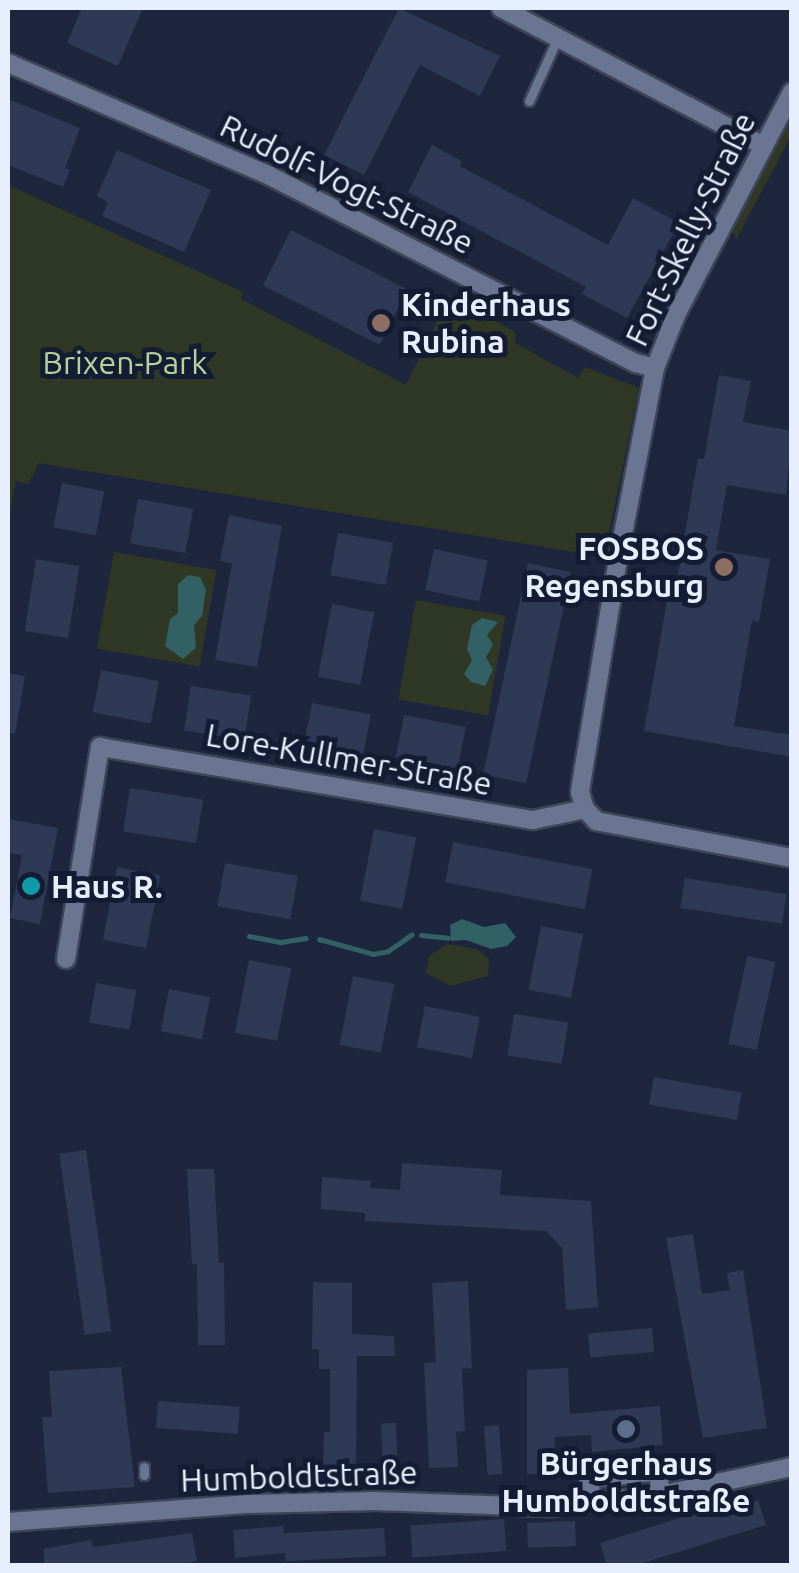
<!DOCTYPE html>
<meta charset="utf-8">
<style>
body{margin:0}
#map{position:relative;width:799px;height:1573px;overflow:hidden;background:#1d263d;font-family:Ubuntu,sans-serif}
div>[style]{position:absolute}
.green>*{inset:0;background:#2e3824;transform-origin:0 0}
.water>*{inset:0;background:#316065}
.stream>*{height:5px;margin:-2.5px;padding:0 2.5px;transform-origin:2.5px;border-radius:2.5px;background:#316065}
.building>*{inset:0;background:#2e3955;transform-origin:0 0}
.roads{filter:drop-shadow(2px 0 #3e4458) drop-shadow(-2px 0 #3e4458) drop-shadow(0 2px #3e4458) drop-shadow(0 -2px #3e4458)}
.service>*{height:9px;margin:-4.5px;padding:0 4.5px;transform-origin:4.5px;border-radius:4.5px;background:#6a7591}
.minor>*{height:18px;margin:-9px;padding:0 9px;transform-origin:9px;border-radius:9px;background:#6a7591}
.dots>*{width:28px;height:28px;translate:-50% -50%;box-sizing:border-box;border:5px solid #141c33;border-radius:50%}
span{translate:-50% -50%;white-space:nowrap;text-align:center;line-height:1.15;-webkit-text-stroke:10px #141c33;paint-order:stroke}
.street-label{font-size:32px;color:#e7eefe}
.poi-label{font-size:32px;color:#e7eefe;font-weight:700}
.left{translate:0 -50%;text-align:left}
.right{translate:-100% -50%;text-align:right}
.park-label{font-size:32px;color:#b6d29a}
.frame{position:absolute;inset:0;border:10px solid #e7eefe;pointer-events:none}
</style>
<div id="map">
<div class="green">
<div style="clip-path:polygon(791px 118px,791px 136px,736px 240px,732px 229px)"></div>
<div style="clip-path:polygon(8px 185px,243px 292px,241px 299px,406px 385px,450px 295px,515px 332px,515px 343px,578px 378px,585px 367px,639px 388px,604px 557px,39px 463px,28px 484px,16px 481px,8px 524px)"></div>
<div style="left:114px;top:552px;width:104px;height:98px;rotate:10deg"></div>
<div style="left:416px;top:600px;width:91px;height:101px;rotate:10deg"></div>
<div style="clip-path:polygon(447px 944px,477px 949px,489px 959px,488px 976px,451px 986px,426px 973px,429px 956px)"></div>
</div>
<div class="water">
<div style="clip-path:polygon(188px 575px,200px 577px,206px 590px,202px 616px,194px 625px,196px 648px,183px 659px,165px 646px,170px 619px,178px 613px,178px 584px)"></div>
<div style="clip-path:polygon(482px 618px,498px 622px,487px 635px,493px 645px,486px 657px,493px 670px,485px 686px,471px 682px,464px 674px,472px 660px,467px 649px,472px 625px)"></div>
<div style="clip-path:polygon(462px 919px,484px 927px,505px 923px,516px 937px,507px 946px,491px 949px,466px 940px,451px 941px,450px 925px)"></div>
</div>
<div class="stream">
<div style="left:421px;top:935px;width:27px;rotate:6deg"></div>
<div style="left:249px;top:936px;width:33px;rotate:11deg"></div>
<div style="left:281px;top:942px;width:25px;rotate:-9deg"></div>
<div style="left:319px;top:939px;width:56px;rotate:15.5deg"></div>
<div style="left:373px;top:954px;width:15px;rotate:-11deg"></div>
<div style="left:388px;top:951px;width:29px;rotate:-35deg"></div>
</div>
<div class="building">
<div style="clip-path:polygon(82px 8px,143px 8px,118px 66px,67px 43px)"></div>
<div style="clip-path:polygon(399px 8px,500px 56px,480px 96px,420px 65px,364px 175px,324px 155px)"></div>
<div style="clip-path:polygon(8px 99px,80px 128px,65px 168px,70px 170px,63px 187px,8px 165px)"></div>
<div style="clip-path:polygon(432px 145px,462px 161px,460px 166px,608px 245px,633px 198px,679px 223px,627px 318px,582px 294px,586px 287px,408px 192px)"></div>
<div style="clip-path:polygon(117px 150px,211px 190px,184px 252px,102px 216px,108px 202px,97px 196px)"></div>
<div style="left:291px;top:230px;width:131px;height:62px;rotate:27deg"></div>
<div style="clip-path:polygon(719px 375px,751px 381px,743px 422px,792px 431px,786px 495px,727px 485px,716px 550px,770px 559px,759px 622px,752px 620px,734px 726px,792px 735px,792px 757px,644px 731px,670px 584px,676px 585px,698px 458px,704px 459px)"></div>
<div style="left:62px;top:483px;width:43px;height:45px;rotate:11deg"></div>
<div style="left:138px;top:499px;width:56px;height:45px;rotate:10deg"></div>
<div style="clip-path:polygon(229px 515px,282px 526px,257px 667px,215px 660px,232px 563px,220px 561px)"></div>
<div style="left:338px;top:533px;width:56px;height:43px;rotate:10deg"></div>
<div style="left:434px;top:549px;width:55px;height:42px;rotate:12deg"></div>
<div style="left:36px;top:559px;width:44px;height:73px;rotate:9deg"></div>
<div style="left:528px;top:563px;width:44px;height:216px;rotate:12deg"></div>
<div style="left:332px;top:604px;width:43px;height:74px;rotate:11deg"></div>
<div style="left:101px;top:670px;width:59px;height:43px;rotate:11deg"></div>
<div style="clip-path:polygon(8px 673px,25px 676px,15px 734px,8px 733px)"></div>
<div style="left:191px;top:686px;width:61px;height:45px;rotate:9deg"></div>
<div style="left:312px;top:703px;width:60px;height:43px;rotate:11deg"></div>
<div style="left:404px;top:715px;width:63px;height:44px;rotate:11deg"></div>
<div style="left:130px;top:788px;width:74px;height:44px;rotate:9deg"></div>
<div style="clip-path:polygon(8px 819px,58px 828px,40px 924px,10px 918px,22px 855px,8px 853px)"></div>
<div style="left:374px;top:829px;width:43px;height:73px;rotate:11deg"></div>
<div style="left:453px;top:842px;width:142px;height:41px;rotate:11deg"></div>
<div style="left:225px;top:863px;width:74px;height:44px;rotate:10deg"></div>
<div style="left:117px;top:867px;width:44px;height:74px;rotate:11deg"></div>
<div style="left:685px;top:878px;width:103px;height:30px;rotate:9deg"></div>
<div style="left:541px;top:926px;width:43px;height:65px;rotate:11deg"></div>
<div style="left:747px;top:956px;width:29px;height:90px;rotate:12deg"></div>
<div style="left:249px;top:960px;width:43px;height:74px;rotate:11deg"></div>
<div style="left:353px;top:976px;width:42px;height:70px;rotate:11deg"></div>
<div style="left:96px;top:983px;width:41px;height:40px;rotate:10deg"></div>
<div style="left:169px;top:989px;width:42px;height:43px;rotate:11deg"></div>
<div style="left:425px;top:1006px;width:56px;height:42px;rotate:11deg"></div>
<div style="left:514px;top:1014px;width:55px;height:42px;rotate:9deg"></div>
<div style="left:654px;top:1077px;width:89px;height:28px;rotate:10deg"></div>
<div style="left:86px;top:1150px;width:183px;height:27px;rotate:82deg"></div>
<div style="clip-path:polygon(402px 1163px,502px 1170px,500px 1195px,591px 1201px,598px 1307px,566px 1310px,562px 1248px,546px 1231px,365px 1221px,365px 1213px,321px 1209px,322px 1177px,371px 1181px,370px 1188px,400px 1190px)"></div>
<div style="clip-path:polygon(187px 1169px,214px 1169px,219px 1263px,224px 1263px,225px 1345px,198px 1345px,197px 1264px,192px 1264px)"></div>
<div style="clip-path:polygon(693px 1234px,702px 1294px,730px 1290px,727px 1273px,743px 1270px,767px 1428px,703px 1438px,666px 1238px)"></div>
<div style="clip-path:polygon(468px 1281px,472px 1368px,462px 1369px,465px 1431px,456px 1432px,458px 1467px,429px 1468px,424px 1363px,436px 1362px,432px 1283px)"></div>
<div style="clip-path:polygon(313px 1282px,352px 1283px,352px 1334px,394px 1336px,395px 1356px,357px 1356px,356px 1472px,323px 1472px,324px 1432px,330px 1432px,330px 1369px,319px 1369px,319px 1349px,312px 1349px)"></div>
<div style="left:652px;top:1328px;width:24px;height:64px;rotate:85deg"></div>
<div style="clip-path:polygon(121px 1367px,135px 1487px,48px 1493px,42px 1417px,52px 1417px,49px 1371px)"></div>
<div style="clip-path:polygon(568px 1368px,570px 1414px,660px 1406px,663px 1445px,592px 1452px,591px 1435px,555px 1437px,554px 1474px,527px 1474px,527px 1370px)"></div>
<div style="left:158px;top:1401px;width:82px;height:27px;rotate:4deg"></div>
<div style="left:396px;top:1423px;width:49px;height:15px;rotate:88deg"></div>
<div style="left:499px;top:1425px;width:49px;height:15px;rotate:86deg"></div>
<div style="clip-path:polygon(758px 1500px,766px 1525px,633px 1566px,607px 1566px,600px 1543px,703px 1511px,705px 1517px)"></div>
<div style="left:504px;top:1519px;width:32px;height:94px;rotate:86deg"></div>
<div style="left:575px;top:1521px;width:25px;height:48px;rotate:88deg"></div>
<div style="clip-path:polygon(283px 1526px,284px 1533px,384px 1528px,386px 1556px,286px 1561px,285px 1553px,235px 1558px,233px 1530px)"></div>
<div style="clip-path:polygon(192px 1533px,197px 1561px,169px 1566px,45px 1566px,43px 1549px,92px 1540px,93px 1547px)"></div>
</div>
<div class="roads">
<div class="service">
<div style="left:529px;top:101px;width:70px;rotate:-65.6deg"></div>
<div style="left:144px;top:1467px;width:8px;rotate:90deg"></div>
</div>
<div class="minor">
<div style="left:501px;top:8px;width:297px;rotate:27.7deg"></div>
<div style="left:8px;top:63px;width:285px;rotate:23.3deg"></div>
<div style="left:270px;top:176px;width:411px;rotate:27.1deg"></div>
<div style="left:636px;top:363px;width:20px;rotate:15deg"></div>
<div style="left:792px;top:92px;width:251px;rotate:117.5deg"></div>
<div style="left:676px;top:315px;width:57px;rotate:111.6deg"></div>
<div style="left:655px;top:368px;width:201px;rotate:100.9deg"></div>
<div style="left:617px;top:565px;width:230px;rotate:99.3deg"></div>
<div style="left:580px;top:792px;width:18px;rotate:74deg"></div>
<div style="left:585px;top:809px;width:16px;rotate:47deg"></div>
<div style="left:596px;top:821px;width:199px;rotate:10.7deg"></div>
<div style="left:66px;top:959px;width:215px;rotate:-80.9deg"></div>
<div style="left:100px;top:747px;width:439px;rotate:9.6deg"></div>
<div style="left:533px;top:820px;width:53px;rotate:-11.9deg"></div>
<div style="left:592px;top:1503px;width:24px;rotate:-97deg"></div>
<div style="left:589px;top:1479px;width:69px;rotate:-6.6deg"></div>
<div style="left:658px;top:1471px;width:24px;rotate:83deg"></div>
<div style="left:8px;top:1522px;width:242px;rotate:-4.3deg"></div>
<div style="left:249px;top:1504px;width:126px;rotate:-1.4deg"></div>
<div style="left:375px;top:1501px;width:176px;rotate:2deg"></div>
<div style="left:551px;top:1507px;width:111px;rotate:-6.2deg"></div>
<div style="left:661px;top:1495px;width:134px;rotate:-12.1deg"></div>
</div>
</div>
<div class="dots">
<div style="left:381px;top:323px;background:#8d6e63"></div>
<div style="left:724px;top:567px;background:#8d6e63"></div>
<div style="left:31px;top:886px;background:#0f9aa8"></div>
<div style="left:626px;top:1429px;background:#5c6f8a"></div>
</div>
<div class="street-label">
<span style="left:347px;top:184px;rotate:26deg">Rudolf-Vogt-Straße</span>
<span style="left:690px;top:229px;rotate:-64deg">Fort-Skelly-Straße</span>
<span style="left:349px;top:759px;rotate:10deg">Lore-Kullmer-Straße</span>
<span style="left:299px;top:1476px;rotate:-2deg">Humboldtstraße</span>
</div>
<div class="poi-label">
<span class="left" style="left:401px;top:323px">Kinderhaus<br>Rubina</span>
<span class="right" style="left:704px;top:567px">FOSBOS<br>Regensburg</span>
<span class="left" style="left:51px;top:886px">Haus R.</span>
<span style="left:626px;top:1482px">Bürgerhaus<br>Humboldtstraße</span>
</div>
<div class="park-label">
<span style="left:125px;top:362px">Brixen-Park</span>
</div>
<div class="frame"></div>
</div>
